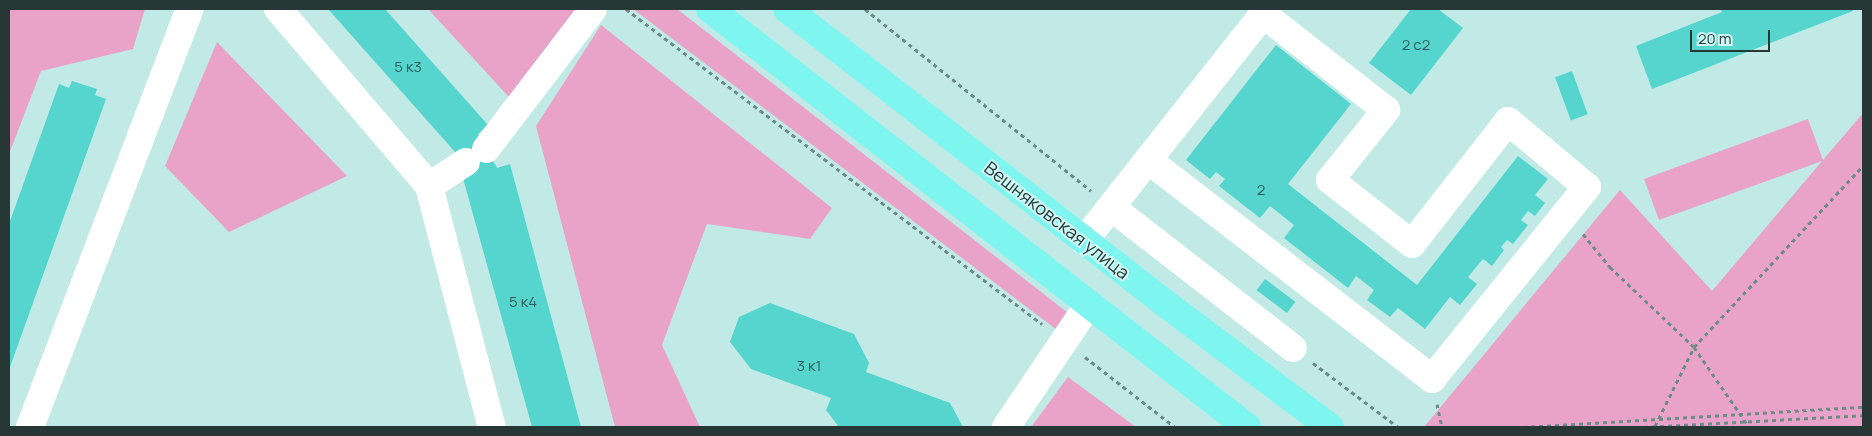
<!DOCTYPE html>
<meta charset="utf-8">
<style>
body{margin:0}
#map{position:relative;width:1872px;height:436px;overflow:hidden;background:#c1eae7;font-family:Manrope,sans-serif}
div>[style]{position:absolute}
.green>*{inset:0;background:#e9a3c9}
.building>*{inset:0;background:#55d5ce;transform-origin:0 0}
.path>*{height:3px;margin-top:-1.5px;transform-origin:0;background:repeating-linear-gradient(90deg,#6e8b88 0 4px,transparent 0 8px)}
.minor>*{height:28px;margin:-14px;padding:0 14px;transform-origin:14px;border-radius:14px;background:#fff}
.major>*{height:28px;margin:-14px;padding:0 14px;transform-origin:14px;border-radius:14px;background:#7ff5f0}
span{translate:-50% -50%;white-space:nowrap;text-align:center;line-height:1.15;-webkit-text-stroke:4px #cef8f5;paint-order:stroke}
.number-label{font-size:15px;color:#325e5b}
.number-label span{-webkit-text-stroke-width:0}
.street-label{font-size:18px;color:#263735}
.frame{position:absolute;inset:0;border:10px solid #263735;pointer-events:none}
.scale{position:absolute;left:1690px;top:30px;width:80px;height:22px;box-sizing:border-box;border:2px solid #263735;border-top:0;padding-left:6px;font-size:15px;line-height:18px;white-space:nowrap;color:#263735;-webkit-text-stroke:4px #cef8f5;paint-order:stroke}
</style>
<div id="map">
<div class="green">
<div style="clip-path:polygon(9px 9px,145px 9px,133px 49px,41px 71px,9px 154px)"></div>
<div style="clip-path:polygon(428px 9px,578px 9px,517px 106px)"></div>
<div style="clip-path:polygon(633px 9px,677px 9px,1072px 316px,1061px 333px)"></div>
<div style="clip-path:polygon(601px 25px,832px 208px,810px 239px,707px 224px,662px 345px,700px 427px,615px 427px,536px 126px)"></div>
<div style="clip-path:polygon(217px 42px,347px 176px,229px 232px,165px 166px)"></div>
<div style="clip-path:polygon(1863px 113px,1863px 427px,1424px 427px,1620px 190px,1712px 291px,1822px 161px,1659px 220px,1644px 179px,1808px 119px,1823px 160px)"></div>
<div style="clip-path:polygon(1068px 377px,1136px 427px,1031px 427px)"></div>
</div>
<div class="building">
<div style="clip-path:polygon(328px 9px,385px 9px,488px 125px,478px 134px,497px 168px,510px 164px,581px 427px,532px 427px,456px 153px)"></div>
<div style="clip-path:polygon(1411px 9px,1438px 9px,1463px 28px,1411px 95px,1369px 63px)"></div>
<div style="clip-path:polygon(1721px 9px,1852px 9px,1853px 11px,1652px 89px,1636px 46px,1722px 12px)"></div>
<div style="clip-path:polygon(1276px 45px,1351px 104px,1288px 184px,1417px 285px,1518px 156px,1548px 179px,1535px 195px,1545px 203px,1535px 216px,1528px 211px,1521px 220px,1528px 225px,1513px 244px,1507px 240px,1501px 247px,1504px 250px,1492px 266px,1483px 259px,1468px 277px,1477px 284px,1460px 305px,1450px 297px,1425px 329px,1398px 308px,1390px 317px,1367px 300px,1374px 290px,1356px 276px,1348px 288px,1284px 238px,1294px 225px,1270px 206px,1260px 218px,1219px 186px,1225px 179px,1216px 172px,1210px 179px,1186px 160px)"></div>
<div style="left:1572px;top:71px;width:46px;height:18px;rotate:70deg"></div>
<div style="clip-path:polygon(72px 81px,97px 89px,95px 95px,106px 99px,9px 370px,9px 224px,59px 84px,69px 88px)"></div>
<div style="left:1265px;top:279px;width:38px;height:14px;rotate:37deg"></div>
<div style="clip-path:polygon(770px 303px,854px 334px,869px 363px,866px 372px,950px 403px,963px 427px,839px 427px,826px 410px,831px 398px,751px 369px,730px 342px,739px 317px)"></div>
</div>
<div class="path">
<div style="left:626px;top:9px;width:522px;rotate:37.13deg"></div>
<div style="left:865px;top:9px;width:290px;rotate:38.8deg"></div>
<div style="left:1583px;top:234px;width:43px;rotate:50.7deg"></div>
<div style="left:1610px;top:267px;width:116px;rotate:43.6deg"></div>
<div style="left:1694px;top:347px;width:97px;rotate:55.5deg"></div>
<div style="left:1085px;top:357px;width:114px;rotate:37.9deg"></div>
<div style="left:1313px;top:363px;width:106px;rotate:37deg"></div>
<div style="left:1437px;top:404px;width:24px;rotate:78deg"></div>
<div style="left:1655px;top:426px;width:88px;rotate:-63.7deg"></div>
<div style="left:1694px;top:347px;width:248px;rotate:-47deg"></div>
<div style="left:1523px;top:427px;width:341px;rotate:-3.4deg"></div>
<div style="left:1644px;top:427px;width:219px;rotate:-3.1deg"></div>
</div>
<div class="minor">
<div style="left:278px;top:9px;width:233px;rotate:49.5deg"></div>
<div style="left:429px;top:186px;width:249px;rotate:75.4deg"></div>
<div style="left:486px;top:149px;width:176px;rotate:-52.6deg"></div>
<div style="left:1148px;top:160px;width:359px;rotate:37.6deg"></div>
<div style="left:1432px;top:379px;width:247px;rotate:-51.1deg"></div>
<div style="left:1587px;top:187px;width:103px;rotate:-140.1deg"></div>
<div style="left:1508px;top:121px;width:156px;rotate:128deg"></div>
<div style="left:1412px;top:244px;width:104px;rotate:-142deg"></div>
<div style="left:1330px;top:180px;width:90px;rotate:-51.3deg"></div>
<div style="left:1386px;top:110px;width:156px;rotate:-142deg"></div>
<div style="left:429px;top:186px;width:44px;rotate:-33deg"></div>
<div style="left:1111px;top:207px;width:230px;rotate:37.8deg"></div>
<div style="left:1084px;top:241px;width:295px;rotate:-51.7deg"></div>
<div style="left:30px;top:427px;width:448px;rotate:-69.1deg"></div>
<div style="left:1006px;top:427px;width:148px;rotate:-56deg"></div>
</div>
<div class="major">
<div style="left:710px;top:9px;width:681px;rotate:37.9deg"></div>
<div style="left:787px;top:9px;width:475px;rotate:37.9deg"></div>
<div style="left:1162px;top:301px;width:210px;rotate:36.9deg"></div>
</div>
<div class="number-label">
<span style="left:1416px;top:45px">2 с2</span>
<span style="left:408px;top:67px">5 к3</span>
<span style="left:1261px;top:190px">2</span>
<span style="left:523px;top:302px">5 к4</span>
<span style="left:809px;top:366px">3 к1</span>
</div>
<div class="street-label">
<span style="left:1057px;top:220px;rotate:38deg">Вешняковская улица</span>
</div>
<div class="frame"></div>
<div class="scale">20 m</div>
</div>
